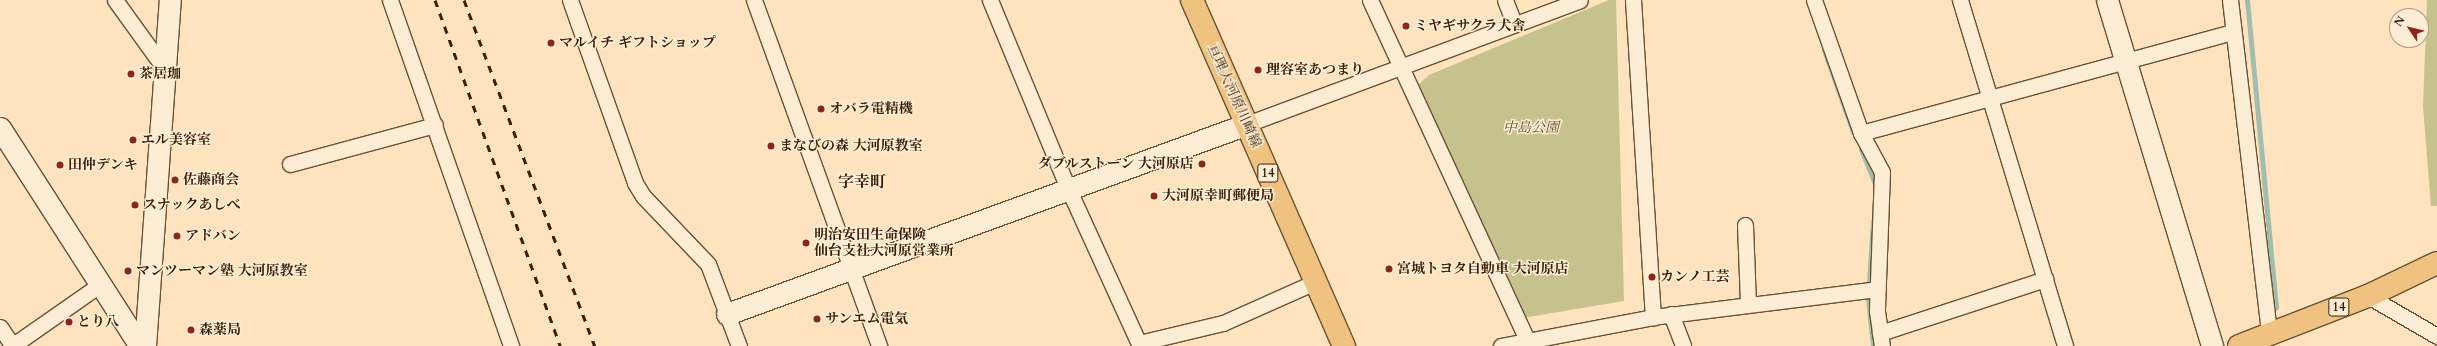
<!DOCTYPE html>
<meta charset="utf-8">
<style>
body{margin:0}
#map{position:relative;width:2437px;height:346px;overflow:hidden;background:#fee3be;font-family:Cardo,"Noto Serif JP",serif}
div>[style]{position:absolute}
.green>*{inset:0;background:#c5c28e}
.stream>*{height:5px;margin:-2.5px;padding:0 2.5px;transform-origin:2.5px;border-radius:2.5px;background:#a0beb0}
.roads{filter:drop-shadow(1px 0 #695235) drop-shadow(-1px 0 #695235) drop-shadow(0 1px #695235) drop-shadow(0 -1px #695235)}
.street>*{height:15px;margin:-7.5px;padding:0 7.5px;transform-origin:7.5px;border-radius:7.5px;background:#feedd5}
.secondary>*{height:21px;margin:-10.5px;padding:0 10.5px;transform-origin:10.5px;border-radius:10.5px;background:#feedd5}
.primary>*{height:22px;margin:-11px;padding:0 11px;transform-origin:11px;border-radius:11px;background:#efc27f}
.rail>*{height:3px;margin-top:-1.5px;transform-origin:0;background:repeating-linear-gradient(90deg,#372107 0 7px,transparent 0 14px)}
.dots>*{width:11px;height:11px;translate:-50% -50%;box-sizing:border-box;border:2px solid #feedd5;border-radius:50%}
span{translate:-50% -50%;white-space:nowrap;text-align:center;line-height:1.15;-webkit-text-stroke:3px #feedd5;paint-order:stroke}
.shield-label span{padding:1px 3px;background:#feedd5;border:1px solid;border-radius:3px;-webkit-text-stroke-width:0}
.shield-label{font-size:13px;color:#372107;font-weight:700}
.poi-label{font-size:14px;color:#372107;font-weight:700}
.left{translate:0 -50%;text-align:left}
.right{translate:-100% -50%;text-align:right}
.street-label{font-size:14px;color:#372107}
.park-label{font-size:14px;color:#625130;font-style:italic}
.quarter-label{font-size:16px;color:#372107;font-weight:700}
.north{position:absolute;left:2389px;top:8px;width:40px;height:40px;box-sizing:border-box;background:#feedd5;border:1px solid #ae9b83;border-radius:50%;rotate:305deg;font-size:11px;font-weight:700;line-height:16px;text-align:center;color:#372107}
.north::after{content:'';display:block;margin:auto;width:14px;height:18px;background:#8f2418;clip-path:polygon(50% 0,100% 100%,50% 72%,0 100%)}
</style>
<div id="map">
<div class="green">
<div style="clip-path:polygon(1609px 0,1616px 0,1624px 301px,1523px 318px,1415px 88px,1429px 75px)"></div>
<div style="clip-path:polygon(2427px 0,2437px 0,2437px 206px,2431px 206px,2423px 106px)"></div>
</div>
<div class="stream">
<div style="left:2247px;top:0;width:309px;rotate:84.6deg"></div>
<div style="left:1824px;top:50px;width:87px;rotate:70.5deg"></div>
<div style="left:1861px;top:149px;width:38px;rotate:68deg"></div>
<div style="left:1873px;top:346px;width:48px;rotate:-95.9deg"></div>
<div style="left:1868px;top:298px;width:77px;rotate:-86.3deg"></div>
</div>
<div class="roads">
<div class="street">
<div style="left:115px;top:0;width:84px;rotate:54.2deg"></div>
<div style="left:390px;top:0;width:367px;rotate:70.7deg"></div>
<div style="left:570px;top:0;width:194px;rotate:70.4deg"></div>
<div style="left:635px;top:183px;width:15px;rotate:58deg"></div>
<div style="left:643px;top:196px;width:94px;rotate:46.3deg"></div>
<div style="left:708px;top:264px;width:88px;rotate:69.3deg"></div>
<div style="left:754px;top:0;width:368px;rotate:70.1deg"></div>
<div style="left:990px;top:0;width:204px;rotate:67.5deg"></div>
<div style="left:1068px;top:188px;width:174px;rotate:65.5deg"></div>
<div style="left:1370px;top:0;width:381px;rotate:65.2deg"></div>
<div style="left:1505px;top:0;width:26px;rotate:69deg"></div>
<div style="left:1633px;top:0;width:318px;rotate:86.4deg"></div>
<div style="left:1814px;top:0;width:141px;rotate:70.5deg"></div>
<div style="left:1861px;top:133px;width:44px;rotate:61.7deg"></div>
<div style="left:1882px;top:172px;width:139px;rotate:92.1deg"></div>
<div style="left:1877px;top:311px;width:35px;rotate:82deg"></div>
<div style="left:1960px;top:0;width:362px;rotate:73.1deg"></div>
<div style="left:2230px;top:0;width:336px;rotate:83.3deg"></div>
<div style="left:1247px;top:124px;width:355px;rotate:-20.4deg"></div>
<div style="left:1861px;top:133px;width:385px;rotate:-15.2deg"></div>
<div style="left:290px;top:164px;width:150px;rotate:-15.1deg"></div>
<div style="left:1745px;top:225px;width:79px;rotate:87.8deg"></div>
<div style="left:2368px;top:296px;width:80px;rotate:30.1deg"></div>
<div style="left:1671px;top:314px;width:34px;rotate:69deg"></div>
<div style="left:0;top:327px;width:23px;rotate:56deg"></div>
<div style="left:1880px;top:333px;width:174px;rotate:-18.1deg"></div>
<div style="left:1139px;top:343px;width:86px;rotate:-13.4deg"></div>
<div style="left:1223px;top:323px;width:101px;rotate:-24deg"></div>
<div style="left:12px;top:346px;width:108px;rotate:-34.9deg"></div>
<div style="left:1501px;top:346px;width:155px;rotate:-10.8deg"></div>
<div style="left:1653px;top:317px;width:226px;rotate:-7.1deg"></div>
</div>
<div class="secondary">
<div style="left:2107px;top:0;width:362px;rotate:73.1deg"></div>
<div style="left:0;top:128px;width:259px;rotate:57.3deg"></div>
<div style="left:727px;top:314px;width:554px;rotate:-20.07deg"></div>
<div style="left:145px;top:346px;width:347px;rotate:-85.9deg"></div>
</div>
<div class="primary">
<div style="left:1192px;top:0;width:378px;rotate:66.3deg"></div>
<div style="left:2239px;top:346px;width:138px;rotate:-21.2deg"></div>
<div style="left:2368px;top:296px;width:76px;rotate:-25.6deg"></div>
</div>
</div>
<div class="rail">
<div style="left:435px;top:0;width:368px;rotate:70.1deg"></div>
<div style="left:464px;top:0;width:370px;rotate:69.3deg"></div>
</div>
<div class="dots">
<div style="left:1406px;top:26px;background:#8f2418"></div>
<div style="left:551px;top:43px;background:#8f2418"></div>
<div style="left:1258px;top:70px;background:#8f2418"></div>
<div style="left:131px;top:74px;background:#8f2418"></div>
<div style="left:821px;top:109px;background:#8f2418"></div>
<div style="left:133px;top:140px;background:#8f2418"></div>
<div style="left:771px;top:146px;background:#8f2418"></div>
<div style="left:1202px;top:164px;background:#8f2418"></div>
<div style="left:60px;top:165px;background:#8f2418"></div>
<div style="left:175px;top:180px;background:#8f2418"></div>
<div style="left:1154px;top:196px;background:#8f2418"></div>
<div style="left:135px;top:205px;background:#8f2418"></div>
<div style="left:177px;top:236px;background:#8f2418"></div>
<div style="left:806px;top:243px;background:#8f2418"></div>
<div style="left:1389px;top:269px;background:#8f2418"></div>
<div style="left:128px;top:271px;background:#8f2418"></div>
<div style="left:1652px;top:277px;background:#8f2418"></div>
<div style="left:817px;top:319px;background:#8f2418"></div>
<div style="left:69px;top:322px;background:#8f2418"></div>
<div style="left:191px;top:330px;background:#8f2418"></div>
</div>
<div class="shield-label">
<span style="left:1268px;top:173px">14</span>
<span style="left:2339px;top:307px">14</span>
</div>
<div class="poi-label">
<span class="left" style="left:1414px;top:26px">ミヤギサクラ犬舎</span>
<span class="left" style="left:559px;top:43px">マルイチ ギフトショップ</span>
<span class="left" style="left:1266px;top:70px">理容室あつまり</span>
<span class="left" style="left:139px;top:74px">茶居珈</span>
<span class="left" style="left:829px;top:109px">オバラ電精機</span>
<span class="left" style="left:141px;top:140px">エル美容室</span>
<span class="left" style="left:779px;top:146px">まなびの森 大河原教室</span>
<span class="right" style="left:1194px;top:164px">ダブルストーン 大河原店</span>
<span class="left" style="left:68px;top:165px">田仲デンキ</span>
<span class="left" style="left:183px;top:180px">佐藤商会</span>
<span class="left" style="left:1162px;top:196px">大河原幸町郵便局</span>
<span class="left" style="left:143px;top:205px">スナックあしべ</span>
<span class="left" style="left:814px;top:243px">明治安田生命保険<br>仙台支社大河原営業所</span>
<span class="left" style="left:185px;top:236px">アドバン</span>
<span class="left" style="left:1397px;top:269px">宮城トヨタ自動車 大河原店</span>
<span class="left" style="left:136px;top:271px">マンツーマン塾 大河原教室</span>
<span class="left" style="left:1660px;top:277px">カンノ工芸</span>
<span class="left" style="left:825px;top:319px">サンエム電気</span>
<span class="left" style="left:77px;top:322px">とり八</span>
<span class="left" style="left:199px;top:330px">森薬局</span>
</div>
<div class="street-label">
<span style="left:1234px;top:96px;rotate:66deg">亘理大河原川崎線</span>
</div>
<div class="park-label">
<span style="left:1531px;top:128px">中島公園</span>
</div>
<div class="quarter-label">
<span style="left:862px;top:182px">字幸町</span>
</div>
<div class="north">N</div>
</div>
